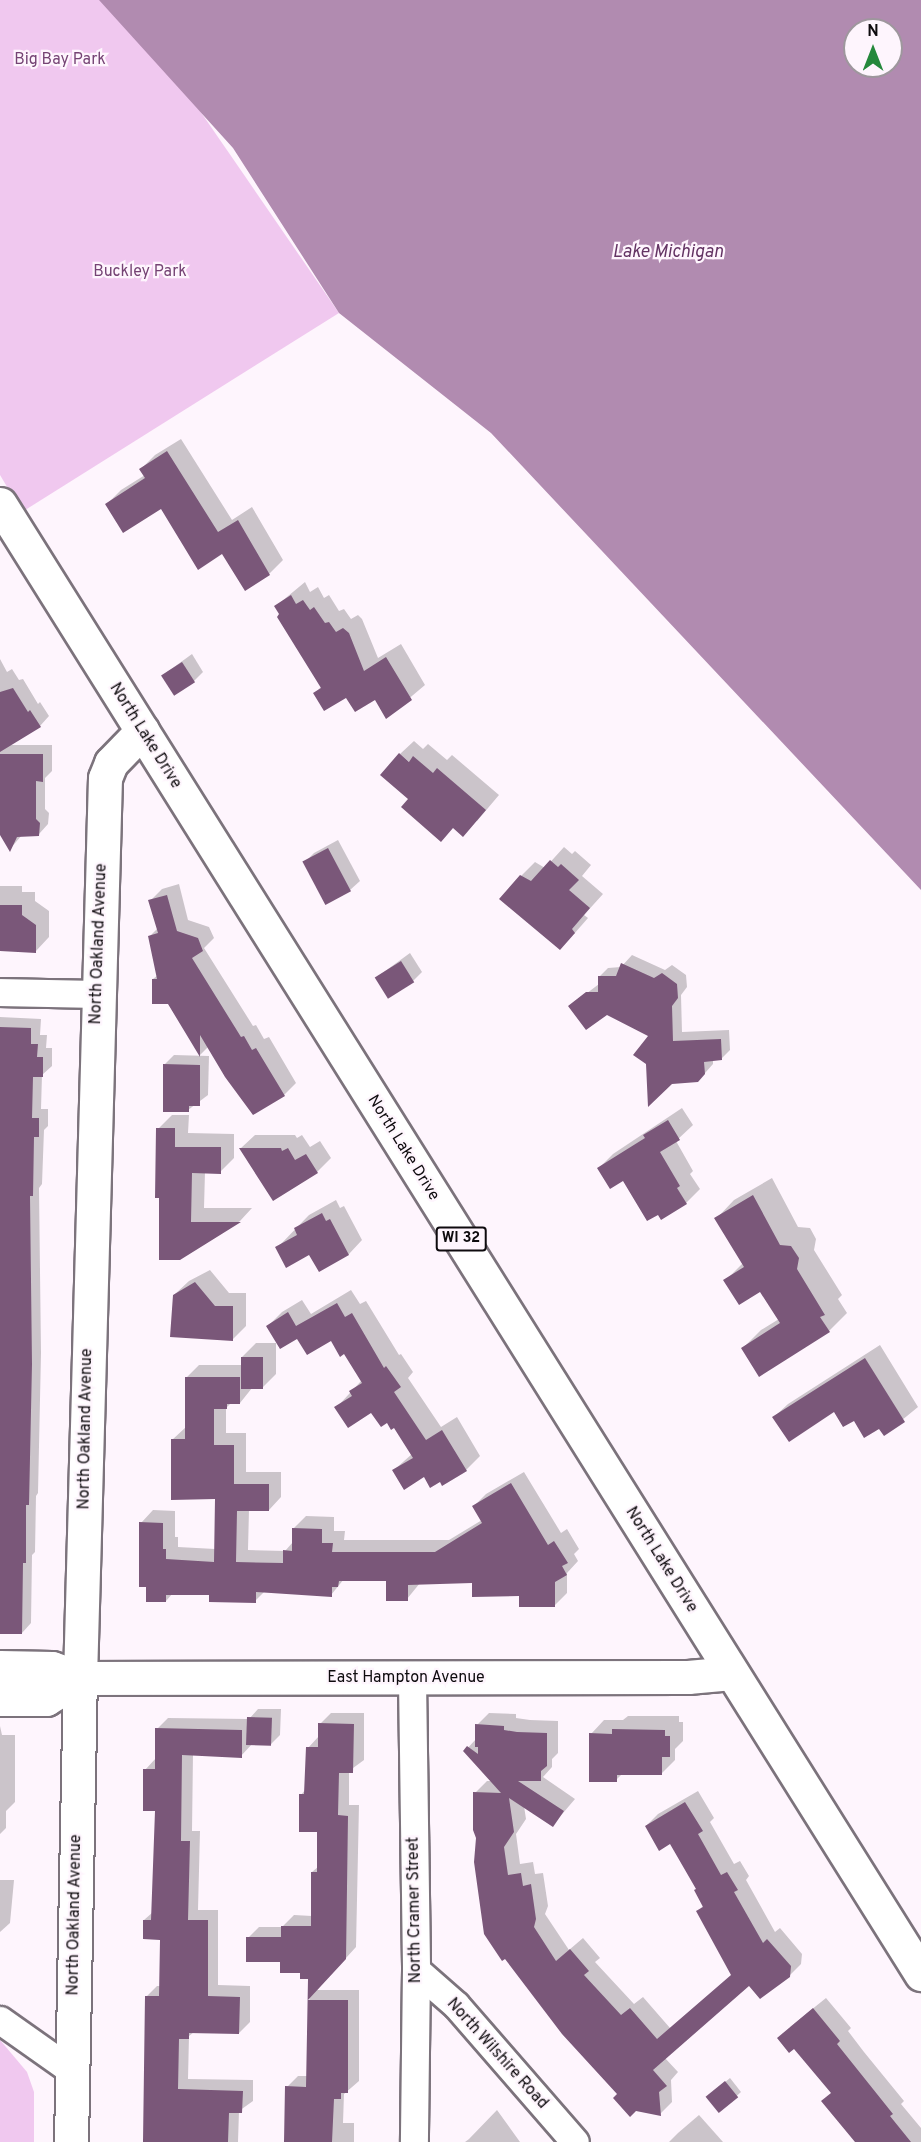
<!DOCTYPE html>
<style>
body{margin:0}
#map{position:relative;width:921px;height:2142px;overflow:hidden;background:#fef5fd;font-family:Overpass,sans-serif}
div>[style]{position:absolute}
.green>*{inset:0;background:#f0c8ef}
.water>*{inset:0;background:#b18bb0}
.shadow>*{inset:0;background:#0003}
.building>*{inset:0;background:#7a5779;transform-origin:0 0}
.roads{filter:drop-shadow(2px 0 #7c737c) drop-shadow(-2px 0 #7c737c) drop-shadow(0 2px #7c737c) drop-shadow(0 -2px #7c737c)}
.minor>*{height:27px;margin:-13.5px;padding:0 13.5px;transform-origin:13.5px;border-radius:13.5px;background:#fff}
.secondary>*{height:33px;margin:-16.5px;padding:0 16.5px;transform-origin:16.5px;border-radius:16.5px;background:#fff}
.primary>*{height:33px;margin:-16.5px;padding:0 16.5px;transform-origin:16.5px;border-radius:16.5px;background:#fff}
span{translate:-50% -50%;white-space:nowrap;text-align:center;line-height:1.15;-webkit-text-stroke:4.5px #fef5fd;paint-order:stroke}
.shield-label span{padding:2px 4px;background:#fef5fd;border:2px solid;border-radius:4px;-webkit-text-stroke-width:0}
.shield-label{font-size:15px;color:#0e0b0e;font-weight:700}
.park-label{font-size:16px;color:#754374}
.street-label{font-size:16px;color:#0e0b0e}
.water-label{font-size:18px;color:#643464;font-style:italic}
.north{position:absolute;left:843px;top:18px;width:60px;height:60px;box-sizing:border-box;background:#fef5fd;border:2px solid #9e979d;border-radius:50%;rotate:0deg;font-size:16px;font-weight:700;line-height:24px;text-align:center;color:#0e0b0e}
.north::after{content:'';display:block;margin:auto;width:21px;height:27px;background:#25883c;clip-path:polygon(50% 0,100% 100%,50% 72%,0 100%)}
</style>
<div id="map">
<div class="green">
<div style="clip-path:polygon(0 0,108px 0,167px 63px,339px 313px,22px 512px,0 475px)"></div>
<div style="clip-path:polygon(0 2040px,27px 2072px,34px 2092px,34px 2142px,0 2142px)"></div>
</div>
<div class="water">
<div style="clip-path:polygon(evenodd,99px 0,921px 0,921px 890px,491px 433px,339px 313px,233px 148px,99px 0,855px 30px,891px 30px,891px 66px,855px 66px,855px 30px)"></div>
</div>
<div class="shadow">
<div style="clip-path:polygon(181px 439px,232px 520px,252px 507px,283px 560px,269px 574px,223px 552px,161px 507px,107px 504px,121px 490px,145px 475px,141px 469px,155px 455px)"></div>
<div style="clip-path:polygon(305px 582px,310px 592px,318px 587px,324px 598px,329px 595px,339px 611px,344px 609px,351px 619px,358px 615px,362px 619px,378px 658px,401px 644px,425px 685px,387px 717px,375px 698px,315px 693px,322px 686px,276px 606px)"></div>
<div style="clip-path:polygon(192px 654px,203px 672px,194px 681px,163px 675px)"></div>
<div style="clip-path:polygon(0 659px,7px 672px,12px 669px,19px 680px,23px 679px,38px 704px,40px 702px,49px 716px,40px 726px,8px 745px,52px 745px,52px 771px,45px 778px,45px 809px,49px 813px,48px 824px,39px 834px,22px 835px,10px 849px,0 834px)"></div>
<div style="clip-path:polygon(414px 741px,423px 749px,428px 744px,447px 760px,452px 755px,499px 795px,477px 821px,400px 754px)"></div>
<div style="clip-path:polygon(338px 840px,360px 881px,350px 890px,305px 862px,314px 853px)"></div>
<div style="clip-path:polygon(564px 847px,572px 854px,575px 851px,591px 865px,582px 876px,603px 894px,584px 915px,588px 918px,574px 934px,521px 876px,535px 862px,545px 868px)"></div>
<div style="clip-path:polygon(179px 884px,188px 920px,209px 927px,214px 938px,204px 948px,253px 1026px,256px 1025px,264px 1039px,269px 1037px,296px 1083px,284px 1095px,253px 1113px,209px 1046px,200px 1055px,153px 979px,158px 975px,150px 936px,158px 928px,150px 901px,162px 889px)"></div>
<div style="clip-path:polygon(0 886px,22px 886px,22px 892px,35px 892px,35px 901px,49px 911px,49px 937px,36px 951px,0 950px)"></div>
<div style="clip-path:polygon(410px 953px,422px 972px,413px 981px,377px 977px)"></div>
<div style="clip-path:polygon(632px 955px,665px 970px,672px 965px,686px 975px,687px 987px,681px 995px,682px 1032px,729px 1030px,730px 1050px,721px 1059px,713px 1060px,713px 1064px,698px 1081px,651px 1035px,607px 1013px,570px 1006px,599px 984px,599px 977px,608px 968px,621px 967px)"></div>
<div style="clip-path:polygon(0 1017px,41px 1019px,40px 1035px,47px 1035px,46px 1048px,52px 1048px,52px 1066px,42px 1075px,41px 1109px,48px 1109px,48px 1126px,44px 1130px,42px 1184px,39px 1188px,41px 1353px,38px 1493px,36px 1496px,35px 1552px,32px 1555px,31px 1623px,22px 1633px,0 1633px)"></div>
<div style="clip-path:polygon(174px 1055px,209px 1056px,208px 1095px,188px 1110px,165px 1064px)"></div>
<div style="clip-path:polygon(682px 1108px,693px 1125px,676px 1141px,693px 1171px,690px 1174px,700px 1189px,686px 1203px,599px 1168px,613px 1154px)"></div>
<div style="clip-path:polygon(172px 1115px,189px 1115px,188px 1133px,234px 1134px,234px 1158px,220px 1172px,205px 1172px,204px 1208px,252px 1208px,240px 1221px,180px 1259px,158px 1129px)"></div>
<div style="clip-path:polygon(255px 1135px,295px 1135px,297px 1138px,302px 1135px,310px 1147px,320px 1141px,331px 1158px,317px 1172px,273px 1199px,241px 1148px)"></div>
<div style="clip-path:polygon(772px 1178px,798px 1227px,810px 1228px,816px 1239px,814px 1250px,842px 1295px,838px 1299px,847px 1313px,829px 1331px,743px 1348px,761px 1330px,779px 1319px,760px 1290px,725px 1281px,743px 1263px,716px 1219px,734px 1200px)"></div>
<div style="clip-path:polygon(336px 1200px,340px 1208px,344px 1206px,362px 1240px,349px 1254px,319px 1270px,310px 1253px,277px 1248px,309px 1215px)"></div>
<div style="clip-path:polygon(210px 1270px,229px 1293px,246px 1293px,246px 1326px,232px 1340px,174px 1295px,189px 1281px)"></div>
<div style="clip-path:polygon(351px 1290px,360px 1304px,366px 1301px,399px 1355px,401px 1354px,413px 1372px,408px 1378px,441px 1427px,457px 1417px,480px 1456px,466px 1470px,440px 1480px,394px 1470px,412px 1454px,394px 1426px,371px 1411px,336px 1408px,362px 1380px,344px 1352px,331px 1339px,298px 1337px,268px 1326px,282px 1312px,302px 1300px,311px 1314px)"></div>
<div style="clip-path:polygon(256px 1343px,276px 1343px,276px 1374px,262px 1388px,252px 1388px,240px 1403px,231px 1403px,226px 1408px,226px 1433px,246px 1433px,246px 1472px,281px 1472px,281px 1497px,269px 1510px,249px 1510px,248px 1550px,285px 1551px,293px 1542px,294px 1528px,306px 1516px,334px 1517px,334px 1531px,345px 1531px,344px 1540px,449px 1540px,482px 1520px,474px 1506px,486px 1494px,524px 1472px,561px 1533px,567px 1529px,579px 1549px,574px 1554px,578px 1561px,567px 1573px,567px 1593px,554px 1606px,474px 1581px,420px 1583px,407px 1599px,388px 1579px,344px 1579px,331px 1595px,265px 1591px,255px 1601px,211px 1593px,173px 1593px,166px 1601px,141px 1523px,153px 1510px,175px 1511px,175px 1537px,178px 1537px,178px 1547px,215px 1549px,216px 1498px,172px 1440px,186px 1427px,186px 1378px,199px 1365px,242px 1365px,242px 1357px)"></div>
<div style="clip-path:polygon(880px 1345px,918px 1407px,885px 1434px,880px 1426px,834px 1410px,774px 1417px,788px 1404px)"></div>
<div style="clip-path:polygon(258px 1709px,281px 1709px,280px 1735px,271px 1744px,252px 1744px,241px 1756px,193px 1754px,192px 1831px,200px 1831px,198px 1910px,218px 1910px,218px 1985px,250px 1986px,250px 2022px,239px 2033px,194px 2032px,189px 2036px,188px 2079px,253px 2080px,253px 2101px,239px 2111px,238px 2142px,145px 2142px,146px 1997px,157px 1986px,161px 1986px,162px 1938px,144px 1920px,153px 1912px,156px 1809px,145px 1770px,156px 1758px,157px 1729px,168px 1718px,249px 1719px)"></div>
<div style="clip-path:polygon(331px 1713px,364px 1713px,364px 1760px,349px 1771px,349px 1805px,359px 1805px,356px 1947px,317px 1990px,359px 1990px,359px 2081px,344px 2094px,343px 2123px,354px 2123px,354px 2142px,306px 2142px,287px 2087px,298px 2076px,307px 2076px,310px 1978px,248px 1938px,259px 1927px,282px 1927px,294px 1915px,312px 1916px,312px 1872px,319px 1866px,319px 1830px,301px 1795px,305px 1790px,308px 1748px,319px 1736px,320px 1724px)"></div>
<div style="clip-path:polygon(489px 1713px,516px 1714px,516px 1718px,530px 1720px,558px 1721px,558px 1753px,552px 1759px,552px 1767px,543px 1777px,575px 1799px,552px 1826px,524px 1806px,526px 1819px,516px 1834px,520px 1864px,533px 1862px,535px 1874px,543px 1873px,548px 1906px,545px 1914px,569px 1950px,583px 1938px,600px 1958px,595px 1962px,634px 2004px,643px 1997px,670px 2028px,733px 1974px,698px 1911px,704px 1905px,698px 1889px,670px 1842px,646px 1826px,658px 1814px,698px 1791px,714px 1818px,710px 1822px,734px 1864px,740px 1861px,749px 1876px,746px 1880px,775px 1932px,780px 1928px,802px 1954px,801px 1964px,789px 1976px,750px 1984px,665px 2058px,678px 2072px,671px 2080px,672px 2102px,660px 2114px,619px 2094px,478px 1837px,475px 1793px,487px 1781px,492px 1781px,465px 1751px,476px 1739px,477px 1725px)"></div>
<div style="clip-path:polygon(628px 1716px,679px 1716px,679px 1722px,683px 1722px,683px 1741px,675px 1749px,675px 1760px,661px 1774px,623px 1773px,616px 1780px,591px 1734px,604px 1720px,623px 1720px)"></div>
<div style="clip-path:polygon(0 1726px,2px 1735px,15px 1735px,15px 1802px,6px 1811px,6px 1828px,0 1834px)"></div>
<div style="clip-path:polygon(0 1880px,14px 1880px,10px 1923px,0 1932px)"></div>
<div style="clip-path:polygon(826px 1998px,851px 2028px,848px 2031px,864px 2052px,904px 2101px,901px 2104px,921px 2128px,921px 2142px,856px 2142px,832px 2093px,790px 2027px)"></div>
<div style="clip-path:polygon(730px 2078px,741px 2092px,720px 2111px,712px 2093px)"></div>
<div style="clip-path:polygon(497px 2110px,520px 2142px,465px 2142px,469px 2139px)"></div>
<div style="clip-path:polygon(699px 2115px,723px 2142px,669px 2142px,678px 2133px)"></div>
</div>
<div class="building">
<div style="clip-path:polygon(167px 451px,218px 532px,238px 520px,270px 575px,245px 591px,222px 554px,198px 570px,161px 509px,123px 533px,105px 504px,145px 478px,139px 469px)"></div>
<div style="clip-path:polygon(291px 595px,296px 604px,303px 600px,310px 610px,314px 607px,325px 623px,329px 622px,336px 632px,343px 628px,349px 633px,364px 671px,386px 657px,412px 700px,386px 719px,375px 700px,355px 712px,346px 698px,324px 711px,313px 693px,321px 688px,277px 617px,279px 614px,274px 606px)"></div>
<div style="left:182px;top:662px;width:24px;height:25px;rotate:57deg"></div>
<div style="clip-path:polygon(13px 688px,28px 712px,30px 710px,41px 727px,0 752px,0 692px)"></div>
<div style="clip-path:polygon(399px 753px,409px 762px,413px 756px,433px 773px,437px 768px,486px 810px,463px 837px,453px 828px,441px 842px,401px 807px,408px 799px,380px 775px)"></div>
<div style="clip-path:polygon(0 754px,43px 754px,43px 782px,36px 781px,36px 819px,40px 823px,39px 836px,17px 837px,10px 852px,0 835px)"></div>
<div style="left:328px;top:848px;width:49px;height:29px;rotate:62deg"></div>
<div style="clip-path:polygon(550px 860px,558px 867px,561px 864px,579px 880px,569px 890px,590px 908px,572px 929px,575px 933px,560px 950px,499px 899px,520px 875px,531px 881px)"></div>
<div style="clip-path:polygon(167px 895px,177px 931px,198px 938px,203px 951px,192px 958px,241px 1037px,244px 1036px,252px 1050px,256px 1048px,285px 1096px,253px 1115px,225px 1077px,200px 1035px,200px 1057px,168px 1004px,152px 1004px,152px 979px,157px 979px,148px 936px,158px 933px,148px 900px)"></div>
<div style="clip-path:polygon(0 905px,22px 905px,22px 915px,36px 925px,36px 953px,0 951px)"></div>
<div style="left:401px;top:961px;width:25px;height:31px;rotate:58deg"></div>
<div style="clip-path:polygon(621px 963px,654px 978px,662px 973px,677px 984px,678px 998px,672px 1006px,673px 1041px,721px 1039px,722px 1060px,704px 1062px,705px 1074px,698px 1082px,672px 1084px,648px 1107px,646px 1064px,633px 1055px,648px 1036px,607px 1015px,586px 1030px,568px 1006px,586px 992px,598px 992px,598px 976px,616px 976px)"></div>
<div style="clip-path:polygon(0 1027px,31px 1028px,31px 1044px,38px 1044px,37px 1057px,43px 1057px,43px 1077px,33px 1077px,32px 1118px,39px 1118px,39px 1137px,34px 1137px,33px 1196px,30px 1196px,32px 1364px,29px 1505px,26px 1505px,26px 1563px,23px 1563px,22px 1634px,0 1634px)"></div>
<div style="clip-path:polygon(163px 1064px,200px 1065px,200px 1106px,189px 1106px,189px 1112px,163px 1112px)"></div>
<div style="clip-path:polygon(668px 1120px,680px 1140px,660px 1152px,680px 1186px,677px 1188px,687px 1204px,661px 1220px,658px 1215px,647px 1221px,623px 1181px,610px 1189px,597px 1168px,645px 1138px,643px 1135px)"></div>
<div style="clip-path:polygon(156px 1128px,175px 1128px,175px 1147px,221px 1147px,221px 1174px,192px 1173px,191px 1222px,241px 1222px,180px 1260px,159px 1260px,159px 1198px,155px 1198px)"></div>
<div style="clip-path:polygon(239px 1148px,281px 1148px,282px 1151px,288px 1148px,295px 1160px,306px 1154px,318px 1173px,273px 1201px)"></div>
<div style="clip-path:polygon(753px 1195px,780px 1245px,791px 1246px,799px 1258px,797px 1269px,825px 1315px,820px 1317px,830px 1332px,759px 1377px,741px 1348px,780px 1323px,760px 1292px,739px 1305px,723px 1280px,744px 1267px,714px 1218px)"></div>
<div style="clip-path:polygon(322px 1213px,326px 1221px,330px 1219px,349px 1255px,319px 1272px,309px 1255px,286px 1268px,275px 1247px,297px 1235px,294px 1228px)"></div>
<div style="clip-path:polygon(195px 1282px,215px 1306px,233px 1306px,233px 1341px,170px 1337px,173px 1295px)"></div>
<div style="clip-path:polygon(337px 1303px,345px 1317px,352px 1313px,384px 1368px,386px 1366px,401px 1387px,394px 1392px,426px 1440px,442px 1430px,467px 1471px,442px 1486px,440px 1482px,430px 1488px,424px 1477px,404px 1490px,392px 1470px,413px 1458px,394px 1428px,391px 1430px,387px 1423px,381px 1427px,371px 1413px,348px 1428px,334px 1407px,352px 1396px,349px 1391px,362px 1383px,344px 1354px,340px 1357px,331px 1341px,307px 1355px,297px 1339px,280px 1349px,266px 1326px,288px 1312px,296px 1326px)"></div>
<div style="left:241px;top:1357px;width:22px;height:32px"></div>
<div style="clip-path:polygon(865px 1358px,905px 1422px,884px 1436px,879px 1429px,864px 1438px,854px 1421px,843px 1427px,834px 1412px,789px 1442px,772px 1417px)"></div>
<div style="clip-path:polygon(185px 1377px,240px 1377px,240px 1404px,227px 1404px,227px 1409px,214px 1409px,214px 1445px,234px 1445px,234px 1484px,269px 1484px,269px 1511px,237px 1511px,236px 1562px,283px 1563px,283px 1550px,292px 1551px,292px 1528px,322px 1529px,322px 1543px,333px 1543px,332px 1552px,435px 1552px,482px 1523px,472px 1506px,511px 1483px,548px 1545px,554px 1541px,568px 1563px,562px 1566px,567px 1575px,555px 1582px,555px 1607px,519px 1607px,519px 1596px,472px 1597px,472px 1583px,408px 1585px,408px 1601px,386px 1601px,386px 1581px,339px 1581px,338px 1587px,332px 1587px,332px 1597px,256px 1592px,256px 1603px,209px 1602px,209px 1595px,166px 1595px,166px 1602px,146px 1602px,146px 1587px,139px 1587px,139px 1522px,163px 1523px,163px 1549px,166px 1549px,166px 1559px,214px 1562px,215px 1499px,171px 1500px,171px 1439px,185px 1439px)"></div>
<div style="left:247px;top:1717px;width:25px;height:28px;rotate:2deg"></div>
<div style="clip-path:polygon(318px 1723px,354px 1724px,353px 1773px,339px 1773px,338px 1815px,348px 1816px,346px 1959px,308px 2000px,348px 2000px,348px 2093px,341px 2093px,341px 2099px,334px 2099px,332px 2142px,284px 2142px,285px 2086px,306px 2087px,308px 1979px,300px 1979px,300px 1973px,280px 1973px,280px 1962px,246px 1962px,246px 1937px,281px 1937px,281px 1926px,311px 1926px,311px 1872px,317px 1872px,317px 1832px,299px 1832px,299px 1794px,304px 1794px,306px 1747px,318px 1747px)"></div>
<div style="clip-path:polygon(475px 1724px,504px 1726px,504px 1730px,517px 1732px,547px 1733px,547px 1766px,541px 1771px,541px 1781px,518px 1781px,564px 1811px,553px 1827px,509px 1798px,514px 1832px,504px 1847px,508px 1875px,521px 1873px,523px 1886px,531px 1884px,536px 1919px,534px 1927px,556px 1961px,570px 1949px,589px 1971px,584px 1975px,621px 2015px,630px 2008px,657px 2039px,731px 1975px,696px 1911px,703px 1907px,694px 1890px,696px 1889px,670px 1844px,659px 1851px,645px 1826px,685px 1802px,703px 1831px,698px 1834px,721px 1875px,727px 1872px,738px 1890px,734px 1892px,763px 1943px,767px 1939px,791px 1966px,790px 1977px,760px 1999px,749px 1986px,653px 2070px,667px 2086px,659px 2092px,661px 2116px,636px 2111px,630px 2117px,613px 2098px,617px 2094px,562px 2034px,505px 1959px,502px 1961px,484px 1934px,474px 1862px,476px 1838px,473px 1830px,473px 1792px,501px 1793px,463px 1751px,467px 1746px,478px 1754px,478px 1747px,475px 1747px)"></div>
<div style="clip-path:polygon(155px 1728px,242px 1730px,242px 1758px,182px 1755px,181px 1841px,190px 1841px,188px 1920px,208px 1920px,208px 1996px,240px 1997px,239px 2034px,189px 2033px,189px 2039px,179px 2039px,178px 2089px,243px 2091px,242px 2113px,229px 2113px,228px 2142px,143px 2142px,145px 1996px,159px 1996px,160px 1940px,143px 1939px,143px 1920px,151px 1920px,155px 1811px,143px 1811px,143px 1769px,155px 1769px)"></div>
<div style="clip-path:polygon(612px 1729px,665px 1730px,665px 1736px,670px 1736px,670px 1757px,662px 1757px,662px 1775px,617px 1775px,617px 1782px,589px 1782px,589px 1733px,612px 1734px)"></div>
<div style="clip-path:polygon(813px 2008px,840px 2041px,837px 2044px,893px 2114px,890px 2116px,911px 2142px,855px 2142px,821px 2101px,831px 2093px,794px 2049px,789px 2053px,777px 2038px)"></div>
<div style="left:725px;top:2081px;width:21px;height:25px;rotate:51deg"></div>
</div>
<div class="roads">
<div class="minor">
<div style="left:0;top:992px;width:97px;rotate:1.2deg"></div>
<div style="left:412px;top:1679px;width:291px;rotate:89.2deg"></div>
<div style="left:416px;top:1970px;width:172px;rotate:90.7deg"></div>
<div style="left:416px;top:1970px;width:53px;rotate:41.2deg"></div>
<div style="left:456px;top:2005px;width:181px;rotate:49deg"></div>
<div style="left:0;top:2020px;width:87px;rotate:35.2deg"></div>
</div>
<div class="secondary">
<div style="left:0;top:1667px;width:52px;rotate:1.1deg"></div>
<div style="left:52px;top:1668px;width:30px;rotate:20deg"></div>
<div style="left:80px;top:1678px;width:608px;rotate:-0.09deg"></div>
<div style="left:688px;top:1677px;width:44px;rotate:-5.2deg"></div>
<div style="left:0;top:1699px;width:46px"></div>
<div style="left:46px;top:1699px;width:40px;rotate:-32deg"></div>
<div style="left:71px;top:2142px;width:464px;rotate:-88.9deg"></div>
<div style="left:80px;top:1678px;width:900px;rotate:-88.41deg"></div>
<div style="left:105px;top:778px;width:16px;rotate:-68deg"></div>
<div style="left:111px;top:763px;width:45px;rotate:-45.9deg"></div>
</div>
<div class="primary">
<div style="left:0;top:504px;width:1735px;rotate:57.93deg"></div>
</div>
</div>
<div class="shield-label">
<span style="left:461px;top:1239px">WI 32</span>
</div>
<div class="park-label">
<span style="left:60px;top:60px">Big Bay Park</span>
<span style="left:140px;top:272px">Buckley Park</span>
</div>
<div class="street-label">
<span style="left:145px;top:736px;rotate:58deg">North Lake Drive</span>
<span style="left:99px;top:944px;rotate:-88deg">North Oakland Avenue</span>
<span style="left:403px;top:1148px;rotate:58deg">North Lake Drive</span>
<span style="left:86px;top:1429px;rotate:-89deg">North Oakland Avenue</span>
<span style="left:661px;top:1560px;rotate:58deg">North Lake Drive</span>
<span style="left:406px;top:1678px">East Hampton Avenue</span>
<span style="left:415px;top:1910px;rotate:-91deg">North Cramer Street</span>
<span style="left:75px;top:1915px;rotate:-89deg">North Oakland Avenue</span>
<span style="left:497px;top:2054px;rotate:48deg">North Wilshire Road</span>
</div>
<div class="water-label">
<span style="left:668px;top:253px">Lake Michigan</span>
</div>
<div class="north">N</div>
</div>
